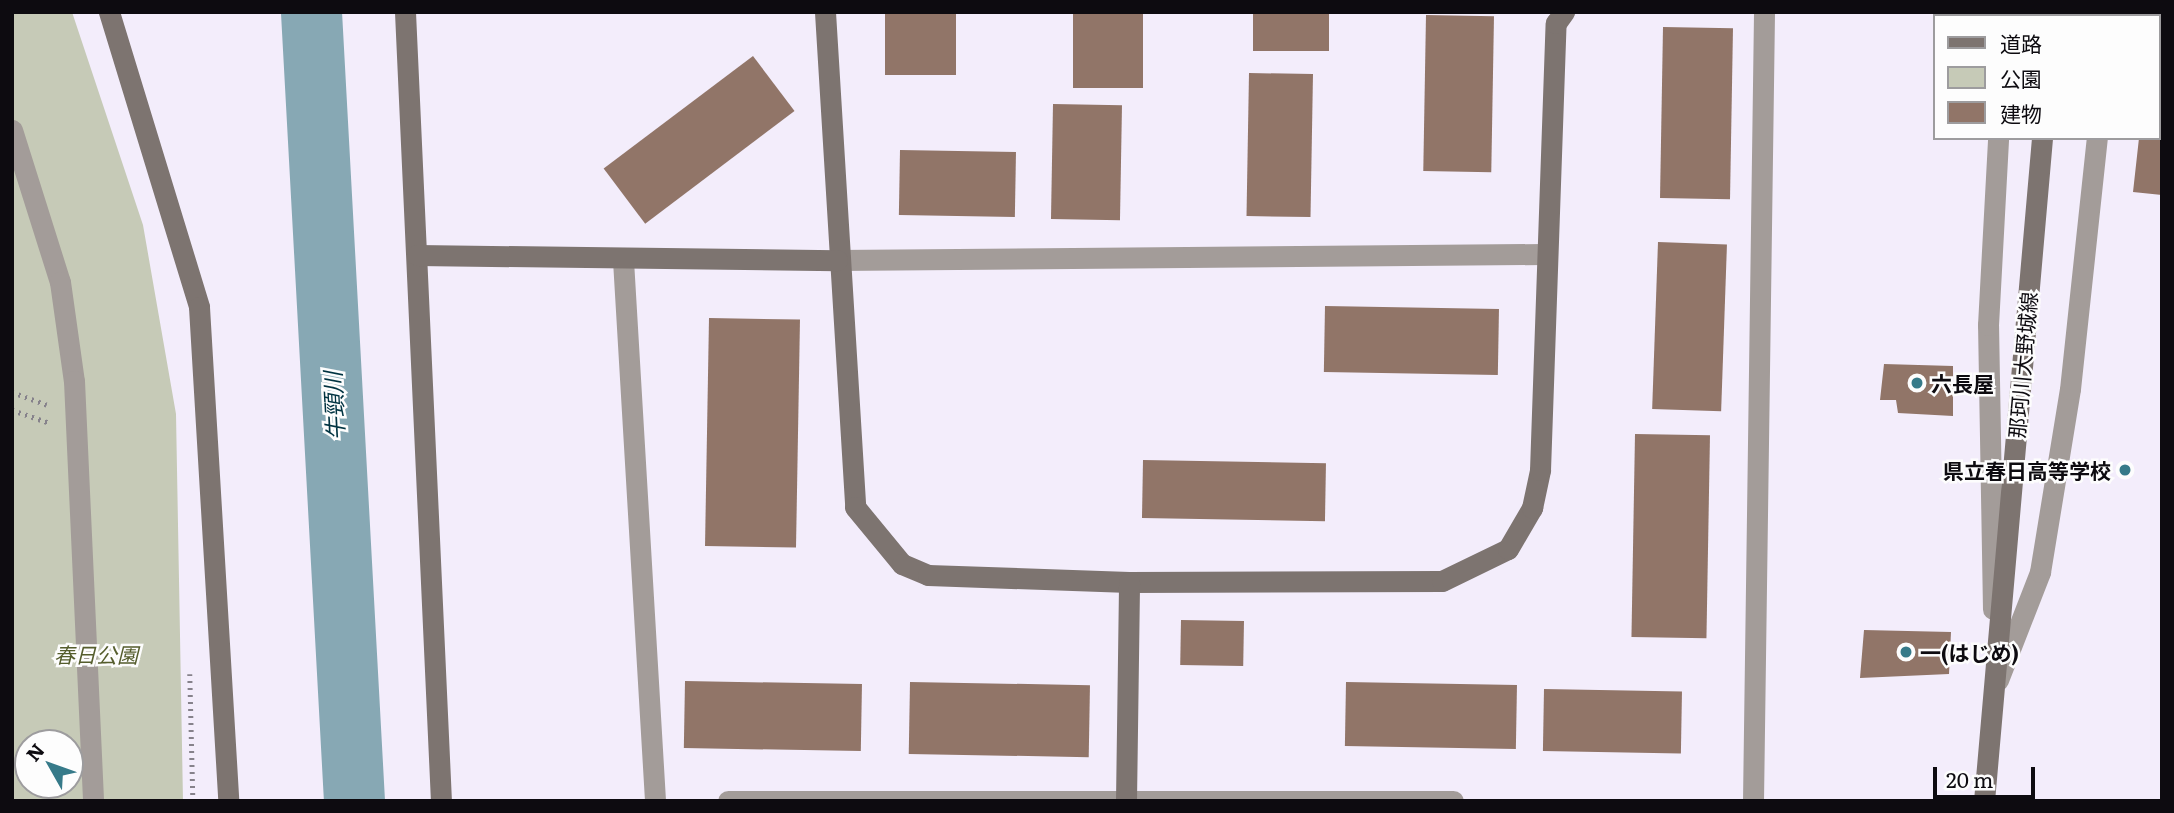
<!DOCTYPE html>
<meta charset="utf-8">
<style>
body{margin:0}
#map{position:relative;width:2174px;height:813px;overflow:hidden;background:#f3edfb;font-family:Literata,"Noto Sans JP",serif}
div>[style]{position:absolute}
.green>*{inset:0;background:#c6cab7}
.river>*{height:61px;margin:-30.5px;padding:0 30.5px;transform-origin:30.5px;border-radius:30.5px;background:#87a8b4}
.building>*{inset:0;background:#917568;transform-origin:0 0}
.path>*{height:4.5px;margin-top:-2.25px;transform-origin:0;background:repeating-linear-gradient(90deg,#86828b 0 2px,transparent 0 7px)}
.street>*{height:21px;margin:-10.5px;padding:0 10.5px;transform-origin:10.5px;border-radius:10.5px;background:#a39c99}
.secondary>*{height:21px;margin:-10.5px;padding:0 10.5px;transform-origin:10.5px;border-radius:10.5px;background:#7d7470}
.dots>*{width:19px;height:19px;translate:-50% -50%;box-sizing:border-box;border:4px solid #fdfdfd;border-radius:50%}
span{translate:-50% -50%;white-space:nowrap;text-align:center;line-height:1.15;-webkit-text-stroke:5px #fdfdfd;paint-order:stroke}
.street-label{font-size:21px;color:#0d0b10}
.poi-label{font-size:21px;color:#0d0b10;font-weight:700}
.left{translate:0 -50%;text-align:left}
.right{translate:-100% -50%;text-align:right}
.park-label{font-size:21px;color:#555d2d;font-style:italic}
.water-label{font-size:23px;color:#003341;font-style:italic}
.frame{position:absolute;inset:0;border:14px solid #0d0b10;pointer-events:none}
.legend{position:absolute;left:1933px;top:14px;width:228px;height:126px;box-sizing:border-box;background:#fdfdfd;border:2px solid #9d9c9e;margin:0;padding:9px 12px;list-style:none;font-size:21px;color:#0d0b10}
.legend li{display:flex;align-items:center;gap:14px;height:35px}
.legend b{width:35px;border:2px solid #9d9c9e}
.north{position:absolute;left:14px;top:729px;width:70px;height:70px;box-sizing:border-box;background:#fdfdfd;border:2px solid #9d9c9e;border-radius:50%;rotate:310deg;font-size:19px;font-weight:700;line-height:28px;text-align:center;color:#0d0b10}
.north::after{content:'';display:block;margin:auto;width:24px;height:32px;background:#367a89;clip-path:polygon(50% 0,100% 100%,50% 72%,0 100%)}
.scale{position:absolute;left:1933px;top:767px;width:102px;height:32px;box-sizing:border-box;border:4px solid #0d0b10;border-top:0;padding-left:9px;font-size:21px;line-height:24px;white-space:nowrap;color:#0d0b10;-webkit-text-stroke:5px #fdfdfd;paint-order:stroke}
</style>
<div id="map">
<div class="green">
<div style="clip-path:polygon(evenodd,12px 12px,72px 12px,143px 225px,176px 414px,183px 801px,12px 801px,12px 12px,28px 743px,70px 743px,70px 785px,28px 785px,28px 743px)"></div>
</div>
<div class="river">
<div style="left:311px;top:12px;width:790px;rotate:86.88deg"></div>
</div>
<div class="building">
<div style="left:885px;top:12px;width:71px;height:63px"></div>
<div style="left:1073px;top:12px;width:70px;height:76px"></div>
<div style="left:1253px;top:12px;width:76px;height:39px"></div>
<div style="clip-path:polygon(2153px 12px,2162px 12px,2162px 195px,2133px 192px,2139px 138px,2158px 138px,2158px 16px)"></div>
<div style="left:1426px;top:15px;width:68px;height:156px;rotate:1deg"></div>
<div style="left:1663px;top:27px;width:70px;height:171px;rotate:1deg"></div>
<div style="left:753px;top:56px;width:69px;height:187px;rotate:53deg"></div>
<div style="left:1249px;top:73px;width:64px;height:143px;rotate:1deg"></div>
<div style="left:1053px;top:104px;width:69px;height:115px;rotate:1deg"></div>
<div style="left:900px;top:150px;width:116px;height:65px;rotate:1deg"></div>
<div style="left:1658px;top:242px;width:69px;height:167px;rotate:2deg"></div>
<div style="left:1325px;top:306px;width:174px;height:66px;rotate:1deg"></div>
<div style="left:709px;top:318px;width:91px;height:228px;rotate:1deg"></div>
<div style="clip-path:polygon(1884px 364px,1953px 366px,1953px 416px,1898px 413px,1896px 400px,1880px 400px)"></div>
<div style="left:1635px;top:434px;width:75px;height:203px;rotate:1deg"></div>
<div style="left:1143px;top:460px;width:183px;height:58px;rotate:1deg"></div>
<div style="left:1181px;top:620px;width:63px;height:45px;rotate:1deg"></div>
<div style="clip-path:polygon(1864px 630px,1951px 632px,1949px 674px,1860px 678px)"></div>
<div style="left:685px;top:681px;width:177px;height:67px;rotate:1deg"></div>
<div style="left:910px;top:682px;width:180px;height:72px;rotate:1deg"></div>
<div style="left:1346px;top:682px;width:171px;height:64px;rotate:1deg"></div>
<div style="left:1544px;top:689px;width:138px;height:62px;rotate:1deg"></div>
</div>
<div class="path">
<div style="left:12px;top:392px;width:37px;rotate:20deg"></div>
<div style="left:12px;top:410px;width:39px;rotate:19deg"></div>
<div style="left:190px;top:674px;width:127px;rotate:88.6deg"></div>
</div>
<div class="street">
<div style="left:2005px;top:16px;width:4px;rotate:-90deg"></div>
<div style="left:2110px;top:16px;width:4px;rotate:-76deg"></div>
<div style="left:12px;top:130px;width:159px;rotate:72.5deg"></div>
<div style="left:60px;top:282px;width:100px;rotate:82deg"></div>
<div style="left:74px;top:381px;width:420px;rotate:87.4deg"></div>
<div style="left:623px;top:260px;width:542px;rotate:86.61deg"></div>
<div style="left:837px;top:260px;width:707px;rotate:-0.49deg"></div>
<div style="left:1993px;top:609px;width:284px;rotate:-91deg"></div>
<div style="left:1988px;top:325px;width:187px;rotate:-86.9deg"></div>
<div style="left:1998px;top:680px;width:116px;rotate:-68.7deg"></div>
<div style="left:2040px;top:572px;width:185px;rotate:-80.7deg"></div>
<div style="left:2070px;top:389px;width:252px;rotate:-83.9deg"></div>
<div style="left:728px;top:801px;width:725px"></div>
<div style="left:1753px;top:801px;width:789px;rotate:-89.2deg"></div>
</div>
<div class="secondary">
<div style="left:109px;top:12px;width:308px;rotate:73deg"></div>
<div style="left:199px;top:307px;width:495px;rotate:86.6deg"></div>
<div style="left:405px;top:12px;width:790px;rotate:87.39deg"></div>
<div style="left:825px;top:12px;width:496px;rotate:86.5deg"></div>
<div style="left:855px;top:507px;width:74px;rotate:50.5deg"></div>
<div style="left:902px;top:564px;width:28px;rotate:23deg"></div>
<div style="left:928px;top:575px;width:201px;rotate:2deg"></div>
<div style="left:1129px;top:582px;width:313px;rotate:-0.2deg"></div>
<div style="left:1442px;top:581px;width:73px;rotate:-25.9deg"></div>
<div style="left:1508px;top:549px;width:48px;rotate:-59.7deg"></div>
<div style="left:1532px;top:508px;width:39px;rotate:-78deg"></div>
<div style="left:1540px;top:470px;width:447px;rotate:-88deg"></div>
<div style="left:1556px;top:23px;width:14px;rotate:-54deg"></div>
<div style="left:2052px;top:16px;width:4px;rotate:-90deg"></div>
<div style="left:417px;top:255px;width:420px;rotate:0.7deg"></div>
<div style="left:1126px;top:801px;width:219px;rotate:-89.2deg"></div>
<div style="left:1984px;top:801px;width:666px;rotate:-85deg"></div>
</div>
<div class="dots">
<div style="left:1917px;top:383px;background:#367a89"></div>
<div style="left:2125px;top:470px;background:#367a89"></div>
<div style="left:1906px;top:652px;background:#367a89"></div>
</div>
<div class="street-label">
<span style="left:2022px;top:365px;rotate:-85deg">那珂川大野城線</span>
</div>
<div class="poi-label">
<span class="left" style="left:1931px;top:383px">六長屋</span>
<span class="right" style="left:2111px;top:470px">県立春日高等学校</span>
<span class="left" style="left:1920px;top:652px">一(はじめ)</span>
</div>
<div class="park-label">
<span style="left:96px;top:654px">春日公園</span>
</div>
<div class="water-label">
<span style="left:333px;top:406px;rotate:-93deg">牛頸川</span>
</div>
<div class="frame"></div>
<ul class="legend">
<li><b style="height:9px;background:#7d7470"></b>道路</li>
<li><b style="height:19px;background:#c6cab7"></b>公園</li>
<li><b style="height:19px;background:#917568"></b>建物</li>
</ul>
<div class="north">N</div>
<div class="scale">20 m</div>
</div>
